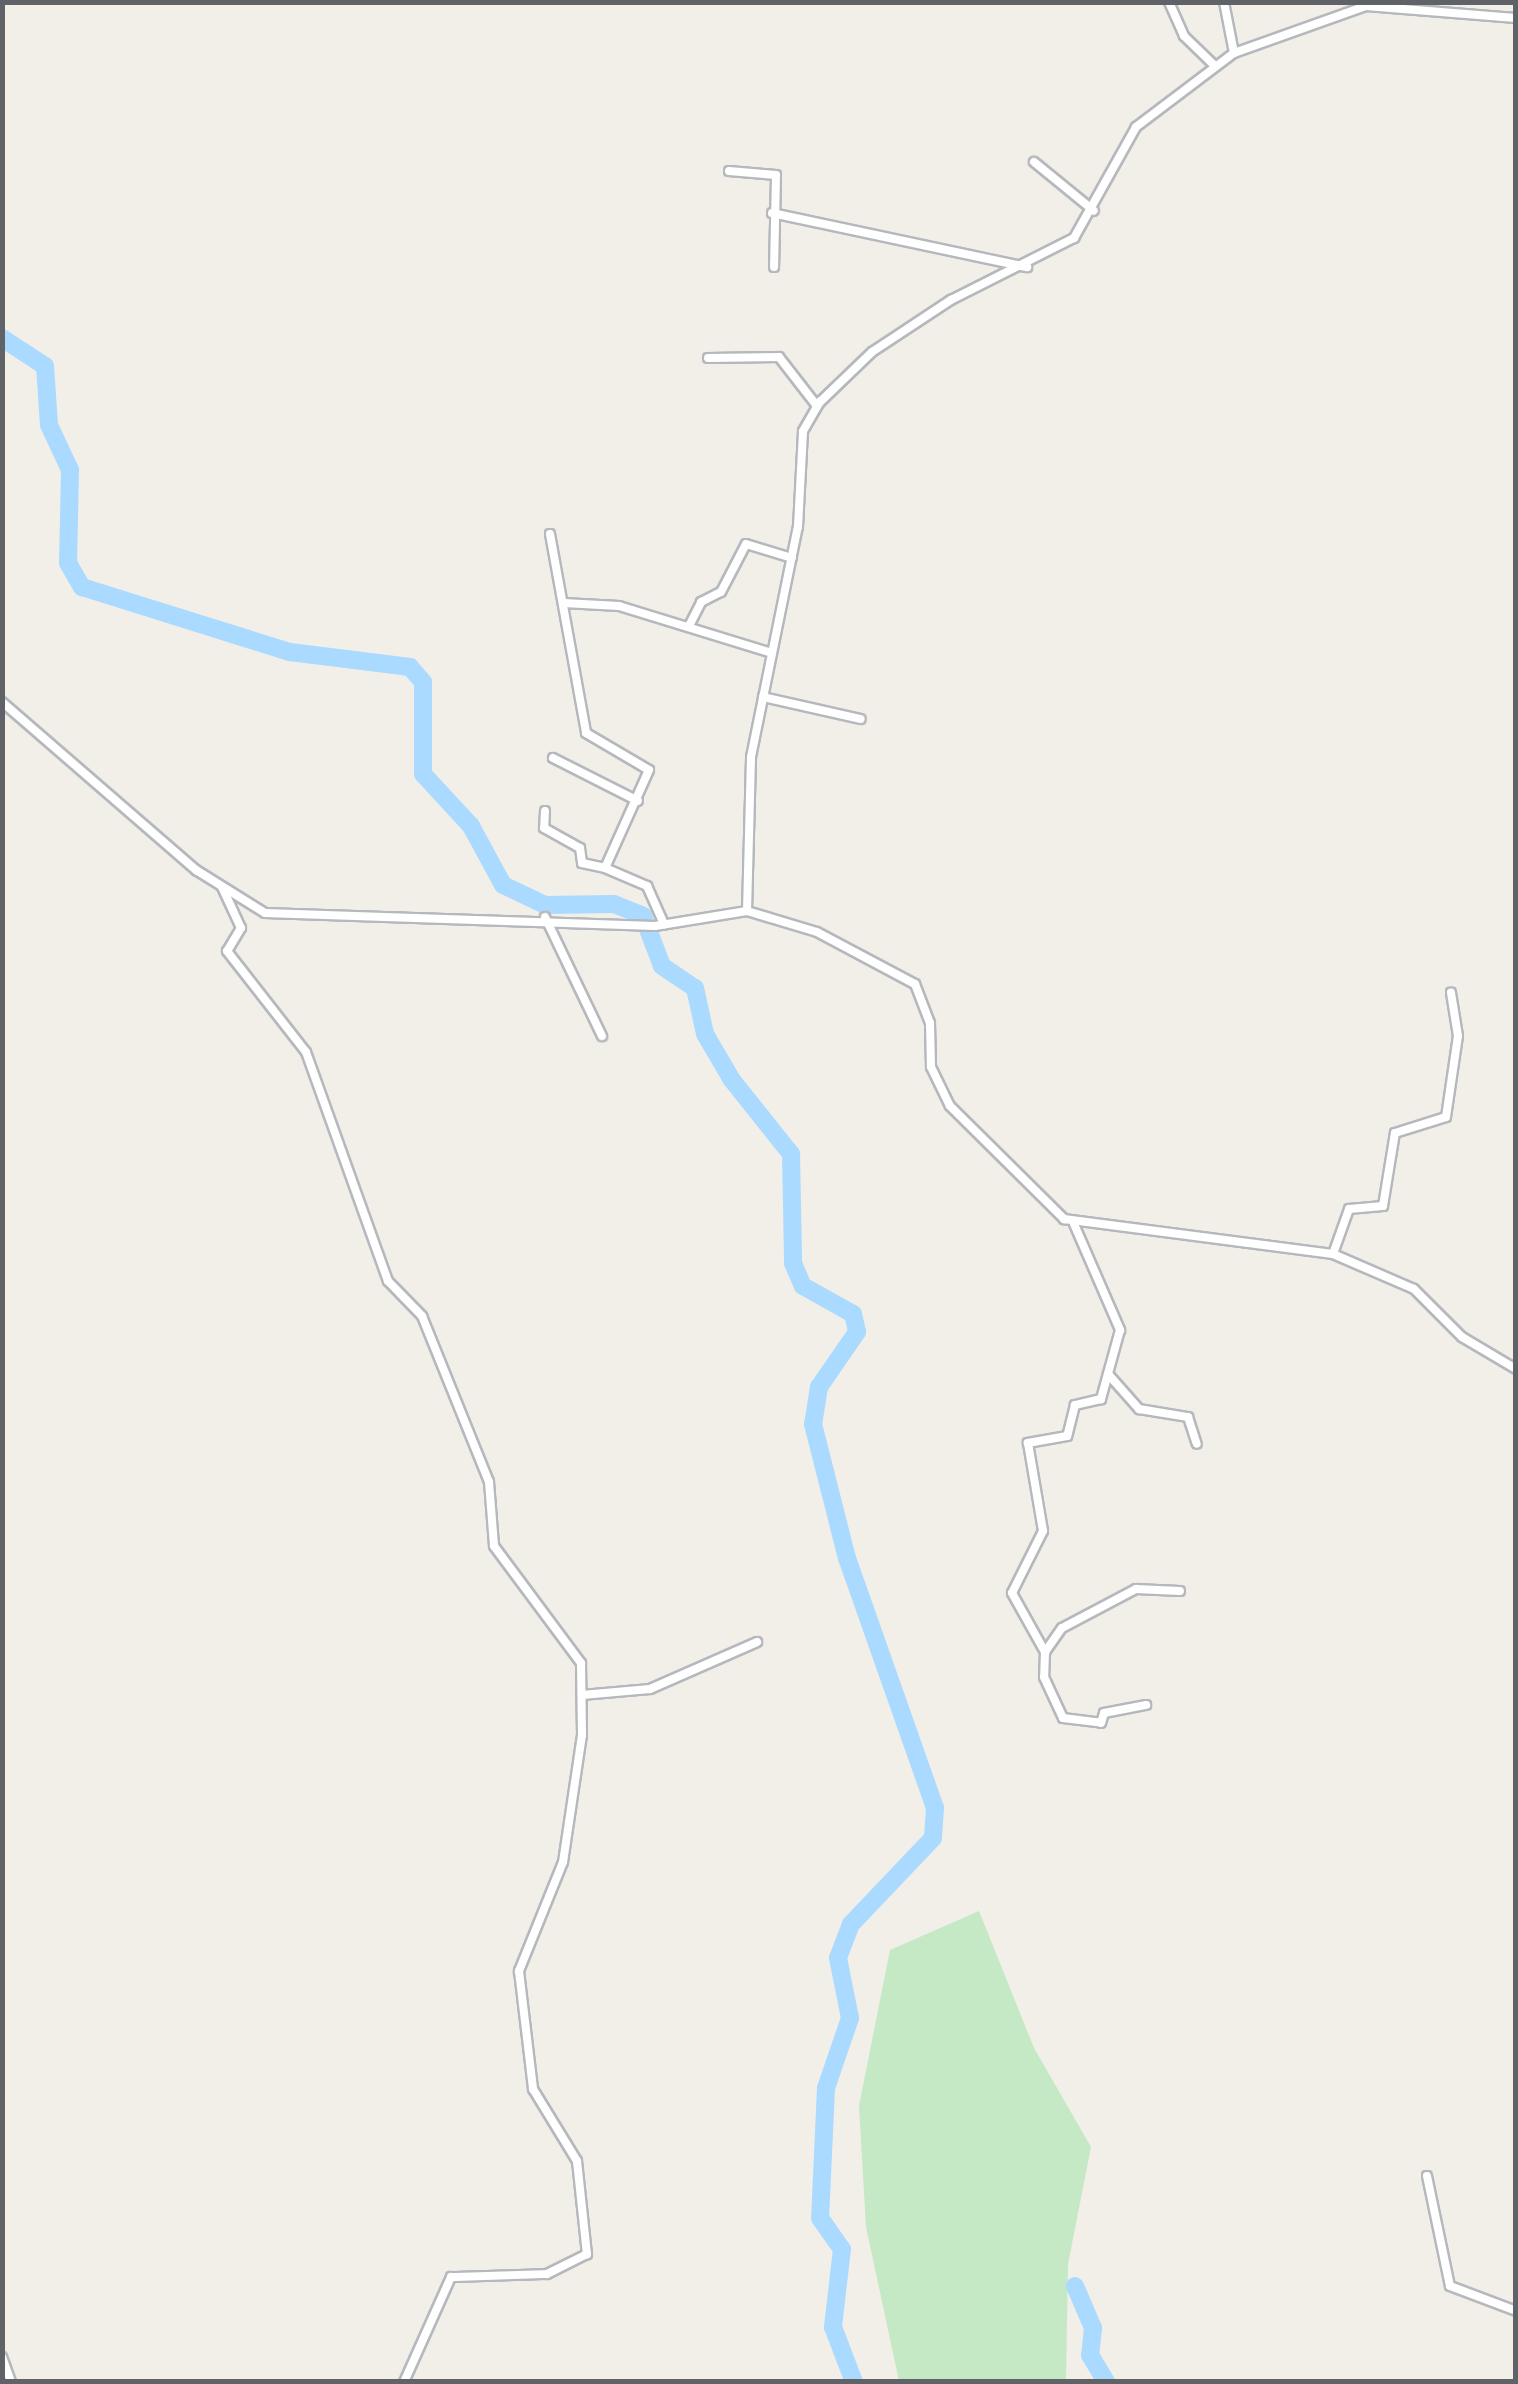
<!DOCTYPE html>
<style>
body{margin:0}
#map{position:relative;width:1518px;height:2384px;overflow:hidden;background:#f1efe8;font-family:"Asap Condensed",sans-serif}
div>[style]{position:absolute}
.green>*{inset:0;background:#c5e8c5}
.river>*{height:18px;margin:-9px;padding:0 9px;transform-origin:9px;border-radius:9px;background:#aadaff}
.roads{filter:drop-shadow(2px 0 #b5b8bc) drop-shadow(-2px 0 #b5b8bc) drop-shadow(0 2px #b5b8bc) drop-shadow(0 -2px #b5b8bc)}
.minor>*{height:8px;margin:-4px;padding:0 4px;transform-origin:4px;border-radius:4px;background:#fff}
span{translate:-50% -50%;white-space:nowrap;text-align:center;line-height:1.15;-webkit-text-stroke:9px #fff;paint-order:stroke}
.frame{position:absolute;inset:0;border:5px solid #5f6368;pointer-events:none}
</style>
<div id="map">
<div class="green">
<div style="clip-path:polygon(979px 1911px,1034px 2048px,1091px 2147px,1068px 2264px,1066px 2381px,899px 2381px,866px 2227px,859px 2106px,890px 1950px)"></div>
</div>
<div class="river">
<div style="left:2px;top:338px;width:51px;rotate:33.1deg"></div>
<div style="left:45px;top:366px;width:59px;rotate:86.1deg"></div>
<div style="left:49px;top:425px;width:50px;rotate:65deg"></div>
<div style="left:70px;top:470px;width:93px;rotate:91.2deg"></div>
<div style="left:68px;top:563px;width:28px;rotate:60deg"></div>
<div style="left:82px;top:587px;width:218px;rotate:17.4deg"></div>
<div style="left:290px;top:652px;width:121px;rotate:7.1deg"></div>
<div style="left:410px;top:667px;width:20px;rotate:49deg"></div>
<div style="left:423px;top:682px;width:92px;rotate:90deg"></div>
<div style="left:423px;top:774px;width:71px;rotate:47.3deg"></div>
<div style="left:471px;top:826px;width:67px;rotate:61.5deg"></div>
<div style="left:503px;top:885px;width:47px;rotate:25.5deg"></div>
<div style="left:545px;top:905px;width:69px;rotate:-0.8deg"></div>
<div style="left:614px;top:904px;width:31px;rotate:22deg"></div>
<div style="left:643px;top:916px;width:53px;rotate:69.2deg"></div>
<div style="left:662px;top:966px;width:40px;rotate:34deg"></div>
<div style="left:695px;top:988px;width:47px;rotate:77.7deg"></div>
<div style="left:705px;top:1034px;width:53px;rotate:59.6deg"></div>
<div style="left:732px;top:1080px;width:95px;rotate:51.4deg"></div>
<div style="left:791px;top:1154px;width:109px;rotate:88.9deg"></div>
<div style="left:793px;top:1263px;width:25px;rotate:67deg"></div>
<div style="left:803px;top:1286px;width:57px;rotate:29.2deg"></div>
<div style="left:853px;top:1314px;width:18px;rotate:77deg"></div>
<div style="left:857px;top:1332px;width:67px;rotate:124.6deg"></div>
<div style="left:819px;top:1387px;width:37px;rotate:99deg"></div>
<div style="left:813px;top:1424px;width:138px;rotate:75.8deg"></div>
<div style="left:847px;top:1558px;width:265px;rotate:70.6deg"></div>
<div style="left:935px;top:1808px;width:30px;rotate:94deg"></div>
<div style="left:933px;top:1838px;width:119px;rotate:133.6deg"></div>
<div style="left:851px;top:1924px;width:36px;rotate:111deg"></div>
<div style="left:838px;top:1958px;width:61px;rotate:78.7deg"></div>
<div style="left:850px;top:2018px;width:74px;rotate:108.9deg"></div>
<div style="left:826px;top:2088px;width:130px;rotate:92.6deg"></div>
<div style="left:820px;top:2218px;width:38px;rotate:55deg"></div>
<div style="left:842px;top:2249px;width:79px;rotate:96.6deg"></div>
<div style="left:833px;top:2327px;width:59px;rotate:69.1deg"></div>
<div style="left:1075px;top:2286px;width:46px;rotate:66.8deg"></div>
<div style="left:1093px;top:2328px;width:27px;rotate:96deg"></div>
<div style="left:1090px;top:2355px;width:31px;rotate:59deg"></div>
</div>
<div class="roads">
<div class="minor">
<div style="left:1169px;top:2px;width:37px;rotate:66deg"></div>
<div style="left:1184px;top:36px;width:43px;rotate:44.1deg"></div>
<div style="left:1224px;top:2px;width:52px;rotate:78.9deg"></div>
<div style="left:1034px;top:162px;width:77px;rotate:39.2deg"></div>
<div style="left:729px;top:171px;width:47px;rotate:4.9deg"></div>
<div style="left:776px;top:175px;width:92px;rotate:91.2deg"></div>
<div style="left:772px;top:213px;width:261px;rotate:12deg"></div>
<div style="left:708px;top:358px;width:71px;rotate:-0.8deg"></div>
<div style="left:779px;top:357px;width:62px;rotate:52.2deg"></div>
<div style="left:550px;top:534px;width:202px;rotate:79.7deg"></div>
<div style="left:586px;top:733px;width:73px;rotate:30.4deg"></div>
<div style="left:649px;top:770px;width:107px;rotate:114.2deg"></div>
<div style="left:605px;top:868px;width:46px;rotate:23.2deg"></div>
<div style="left:647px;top:886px;width:42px;rotate:65.9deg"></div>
<div style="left:564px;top:603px;width:55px;rotate:3.1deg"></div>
<div style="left:619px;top:606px;width:160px;rotate:17.1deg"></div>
<div style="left:689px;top:626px;width:27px;rotate:-63deg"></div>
<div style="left:701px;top:602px;width:22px;rotate:-27deg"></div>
<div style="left:721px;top:592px;width:54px;rotate:-62.5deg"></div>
<div style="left:746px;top:544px;width:48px;rotate:16.9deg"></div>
<div style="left:763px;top:697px;width:100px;rotate:12.7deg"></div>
<div style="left:2px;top:702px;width:257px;rotate:40.9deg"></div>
<div style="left:196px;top:870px;width:81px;rotate:31.9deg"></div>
<div style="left:265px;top:913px;width:390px;rotate:1.9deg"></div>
<div style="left:655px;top:926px;width:93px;rotate:-9.3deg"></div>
<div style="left:747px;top:911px;width:73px;rotate:16.7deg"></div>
<div style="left:817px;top:932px;width:111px;rotate:28deg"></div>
<div style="left:915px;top:984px;width:42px;rotate:69deg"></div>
<div style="left:930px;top:1023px;width:44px;rotate:88.7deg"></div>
<div style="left:931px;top:1067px;width:43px;rotate:64deg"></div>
<div style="left:950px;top:1106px;width:161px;rotate:44.7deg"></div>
<div style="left:1064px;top:1219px;width:271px;rotate:7.4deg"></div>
<div style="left:1333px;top:1254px;width:88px;rotate:23.4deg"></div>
<div style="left:1414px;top:1289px;width:68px;rotate:45deg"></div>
<div style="left:1462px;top:1337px;width:63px;rotate:30.7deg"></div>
<div style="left:553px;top:758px;width:95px;rotate:26.8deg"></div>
<div style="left:545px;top:811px;width:17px;rotate:93deg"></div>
<div style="left:544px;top:828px;width:41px;rotate:29.1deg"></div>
<div style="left:580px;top:848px;width:15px;rotate:82deg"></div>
<div style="left:582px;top:863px;width:24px;rotate:12deg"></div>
<div style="left:222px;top:887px;width:45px;rotate:65.1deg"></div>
<div style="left:241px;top:928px;width:27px;rotate:121deg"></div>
<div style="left:227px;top:951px;width:128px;rotate:52deg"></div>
<div style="left:306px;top:1052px;width:243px;rotate:70.3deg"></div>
<div style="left:388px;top:1281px;width:49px;rotate:45.8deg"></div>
<div style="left:422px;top:1316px;width:179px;rotate:68deg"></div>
<div style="left:489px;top:1482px;width:64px;rotate:85.5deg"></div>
<div style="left:494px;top:1546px;width:146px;rotate:53.4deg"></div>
<div style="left:581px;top:1663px;width:72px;rotate:89.2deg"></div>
<div style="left:582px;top:1735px;width:128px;rotate:98.5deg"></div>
<div style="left:563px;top:1862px;width:118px;rotate:112deg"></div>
<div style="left:519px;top:1971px;width:119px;rotate:83.2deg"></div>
<div style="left:533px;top:2089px;width:84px;rotate:58.6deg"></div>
<div style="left:577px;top:2161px;width:94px;rotate:83.9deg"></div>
<div style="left:587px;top:2254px;width:45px;rotate:153.4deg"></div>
<div style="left:547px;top:2274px;width:96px;rotate:178.2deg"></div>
<div style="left:451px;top:2277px;width:115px;rotate:114.1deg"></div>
<div style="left:747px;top:911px;width:154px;rotate:-88.5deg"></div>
<div style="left:751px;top:757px;width:235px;rotate:-78.5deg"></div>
<div style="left:798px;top:527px;width:96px;rotate:-87deg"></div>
<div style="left:803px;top:431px;width:34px;rotate:-60deg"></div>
<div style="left:820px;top:402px;width:72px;rotate:-43.9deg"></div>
<div style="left:872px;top:352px;width:95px;rotate:-33.4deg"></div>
<div style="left:951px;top:300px;width:138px;rotate:-26.8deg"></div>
<div style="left:1074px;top:238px;width:127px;rotate:-60.8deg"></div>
<div style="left:1136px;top:127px;width:123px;rotate:-37.1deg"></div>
<div style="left:1234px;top:53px;width:140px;rotate:-19.6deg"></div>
<div style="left:1366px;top:6px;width:150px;rotate:4.6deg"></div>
<div style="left:545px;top:917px;width:132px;rotate:64.4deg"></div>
<div style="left:1074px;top:1224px;width:116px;rotate:66.5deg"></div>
<div style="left:1120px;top:1330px;width:72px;rotate:105.4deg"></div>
<div style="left:1101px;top:1399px;width:27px;rotate:167deg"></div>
<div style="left:1075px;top:1405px;width:32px;rotate:104deg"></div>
<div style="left:1067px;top:1436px;width:40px;rotate:170deg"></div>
<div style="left:1028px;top:1443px;width:89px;rotate:80.3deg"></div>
<div style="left:1043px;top:1531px;width:69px;rotate:116.6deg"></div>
<div style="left:1012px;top:1593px;width:68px;rotate:60.8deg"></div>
<div style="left:1045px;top:1652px;width:25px;rotate:92deg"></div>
<div style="left:1044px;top:1677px;width:45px;rotate:65.1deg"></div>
<div style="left:1063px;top:1718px;width:38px;rotate:7deg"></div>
<div style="left:1101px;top:1723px;width:10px;rotate:-73deg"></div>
<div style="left:1104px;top:1713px;width:43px;rotate:-10.8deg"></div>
<div style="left:1333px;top:1254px;width:48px;rotate:-70.4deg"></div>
<div style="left:1349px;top:1209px;width:34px;rotate:-5deg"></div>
<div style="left:1383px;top:1206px;width:74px;rotate:-80.7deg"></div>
<div style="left:1395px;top:1133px;width:53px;rotate:-17.4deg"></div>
<div style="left:1446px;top:1117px;width:82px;rotate:-81.6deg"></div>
<div style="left:1458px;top:1036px;width:44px;rotate:-99.2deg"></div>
<div style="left:1108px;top:1374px;width:47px;rotate:48.5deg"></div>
<div style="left:1139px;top:1409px;width:50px;rotate:9.3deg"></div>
<div style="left:1188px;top:1417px;width:28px;rotate:72deg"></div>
<div style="left:1045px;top:1652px;width:29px;rotate:-55deg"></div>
<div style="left:1062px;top:1628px;width:84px;rotate:-27.8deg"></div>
<div style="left:1136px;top:1589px;width:44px;rotate:2.6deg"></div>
<div style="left:582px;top:1695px;width:68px;rotate:-5deg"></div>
<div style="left:650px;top:1689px;width:117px;rotate:-23.7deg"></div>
<div style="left:1427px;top:2176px;width:112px;rotate:78.2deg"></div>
<div style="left:1450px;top:2286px;width:71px;rotate:20.7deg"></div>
<div style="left:2px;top:2357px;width:27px;rotate:70deg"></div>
</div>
</div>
<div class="frame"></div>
</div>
